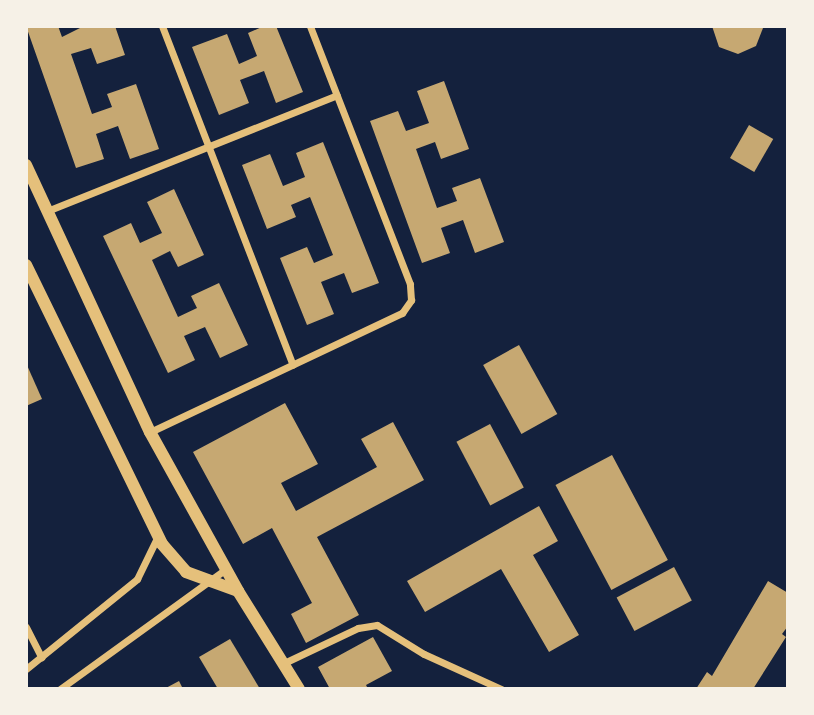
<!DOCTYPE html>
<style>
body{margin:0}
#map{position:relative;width:814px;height:715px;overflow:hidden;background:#14213d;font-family:"PT Serif",serif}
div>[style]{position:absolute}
.building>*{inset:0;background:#c6a872;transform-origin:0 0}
.minor>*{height:7px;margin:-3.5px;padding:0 3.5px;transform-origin:3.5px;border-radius:3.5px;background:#e5c07b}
.tertiary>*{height:12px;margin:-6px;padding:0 6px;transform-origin:6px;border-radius:6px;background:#e5c07b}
span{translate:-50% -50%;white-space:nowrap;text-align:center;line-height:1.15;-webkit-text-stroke:6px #f6f1e7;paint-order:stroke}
.frame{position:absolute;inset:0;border:28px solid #f6f1e7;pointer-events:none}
</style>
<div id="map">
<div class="building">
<div style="clip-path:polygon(26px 26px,58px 26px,62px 37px,84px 26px,115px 26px,125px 55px,97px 64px,91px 48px,71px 54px,92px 114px,112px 107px,107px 94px,136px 84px,159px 149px,130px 159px,118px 126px,96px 134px,104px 159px,76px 168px)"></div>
<div style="clip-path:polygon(264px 26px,276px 26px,303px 92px,276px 103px,264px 71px,240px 80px,249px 103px,219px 115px,192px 47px,227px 34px,239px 64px,257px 56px,248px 33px)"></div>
<div style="clip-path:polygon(712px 26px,763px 26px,763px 28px,756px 46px,738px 54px,719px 47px)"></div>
<div style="clip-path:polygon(444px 81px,469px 149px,441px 159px,435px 142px,416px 149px,437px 208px,457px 201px,452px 188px,480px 178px,504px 242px,475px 253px,463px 220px,441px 228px,450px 253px,422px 263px,370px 121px,398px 111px,406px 131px,429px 123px,417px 91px)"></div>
<div style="left:749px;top:125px;width:28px;height:38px;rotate:30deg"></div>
<div style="clip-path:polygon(323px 142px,379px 283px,352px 293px,344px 273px,321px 282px,334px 314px,307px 325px,280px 258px,307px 247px,314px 263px,333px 255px,310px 197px,291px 205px,296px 217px,267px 229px,242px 165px,270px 154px,283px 186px,305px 177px,296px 153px)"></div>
<div style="clip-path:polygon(174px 189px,204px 255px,178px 267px,170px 251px,152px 260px,178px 317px,197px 308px,191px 296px,219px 283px,248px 345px,220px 358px,205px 327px,184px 336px,195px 360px,168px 373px,103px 236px,131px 223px,140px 243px,162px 233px,147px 202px)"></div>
<div style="left:519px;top:345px;width:79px;height:41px;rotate:61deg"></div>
<div style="clip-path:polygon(26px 363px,42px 399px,26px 406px)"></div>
<div style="clip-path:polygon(285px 403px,318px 464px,281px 483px,296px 511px,377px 467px,361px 439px,393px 422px,424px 480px,317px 537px,359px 615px,306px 643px,291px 614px,312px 603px,272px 528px,243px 544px,193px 452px)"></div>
<div style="left:490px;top:424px;width:72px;height:38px;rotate:62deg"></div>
<div style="left:612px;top:455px;width:119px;height:64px;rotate:62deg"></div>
<div style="clip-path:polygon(539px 506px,558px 541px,533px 555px,579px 635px,549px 652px,501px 569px,425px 612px,407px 581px)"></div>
<div style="left:674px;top:567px;width:38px;height:65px;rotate:62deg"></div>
<div style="clip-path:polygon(768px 581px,788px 593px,788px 626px,782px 634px,786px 637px,753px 689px,696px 689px,707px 672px,712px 676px)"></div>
<div style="clip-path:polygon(373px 637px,392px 671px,366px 685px,368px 689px,330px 689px,318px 667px)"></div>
<div style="clip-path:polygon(230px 639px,260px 689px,218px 689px,199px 657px)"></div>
<div style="clip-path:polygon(179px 681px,183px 689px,164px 689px)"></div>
</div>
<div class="minor">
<div style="left:162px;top:26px;width:363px;rotate:68.9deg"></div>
<div style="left:47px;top:211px;width:312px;rotate:-21.8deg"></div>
<div style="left:150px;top:432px;width:279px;rotate:-25.3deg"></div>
<div style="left:402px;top:313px;width:16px;rotate:-55deg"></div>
<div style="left:411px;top:300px;width:16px;rotate:-94deg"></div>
<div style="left:410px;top:284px;width:277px;rotate:-111.2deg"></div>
<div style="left:26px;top:627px;width:34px;rotate:63deg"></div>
<div style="left:284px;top:663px;width:82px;rotate:-25.3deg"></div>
<div style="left:358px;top:628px;width:19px;rotate:-9deg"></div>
<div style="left:377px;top:625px;width:55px;rotate:31.7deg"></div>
<div style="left:424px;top:654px;width:85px;rotate:24.4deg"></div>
<div style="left:26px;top:669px;width:143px;rotate:-39deg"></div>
<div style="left:137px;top:579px;width:46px;rotate:-64deg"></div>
<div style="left:60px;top:689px;width:205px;rotate:-35.9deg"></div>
</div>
<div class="tertiary">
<div style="left:26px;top:165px;width:294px;rotate:65.1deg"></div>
<div style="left:150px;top:432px;width:182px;rotate:61deg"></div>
<div style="left:238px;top:591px;width:115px;rotate:58.1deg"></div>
<div style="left:26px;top:265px;width:310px;rotate:64deg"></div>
<div style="left:162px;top:544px;width:37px;rotate:49deg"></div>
<div style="left:186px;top:572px;width:55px;rotate:20.1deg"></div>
</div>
<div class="frame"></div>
</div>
